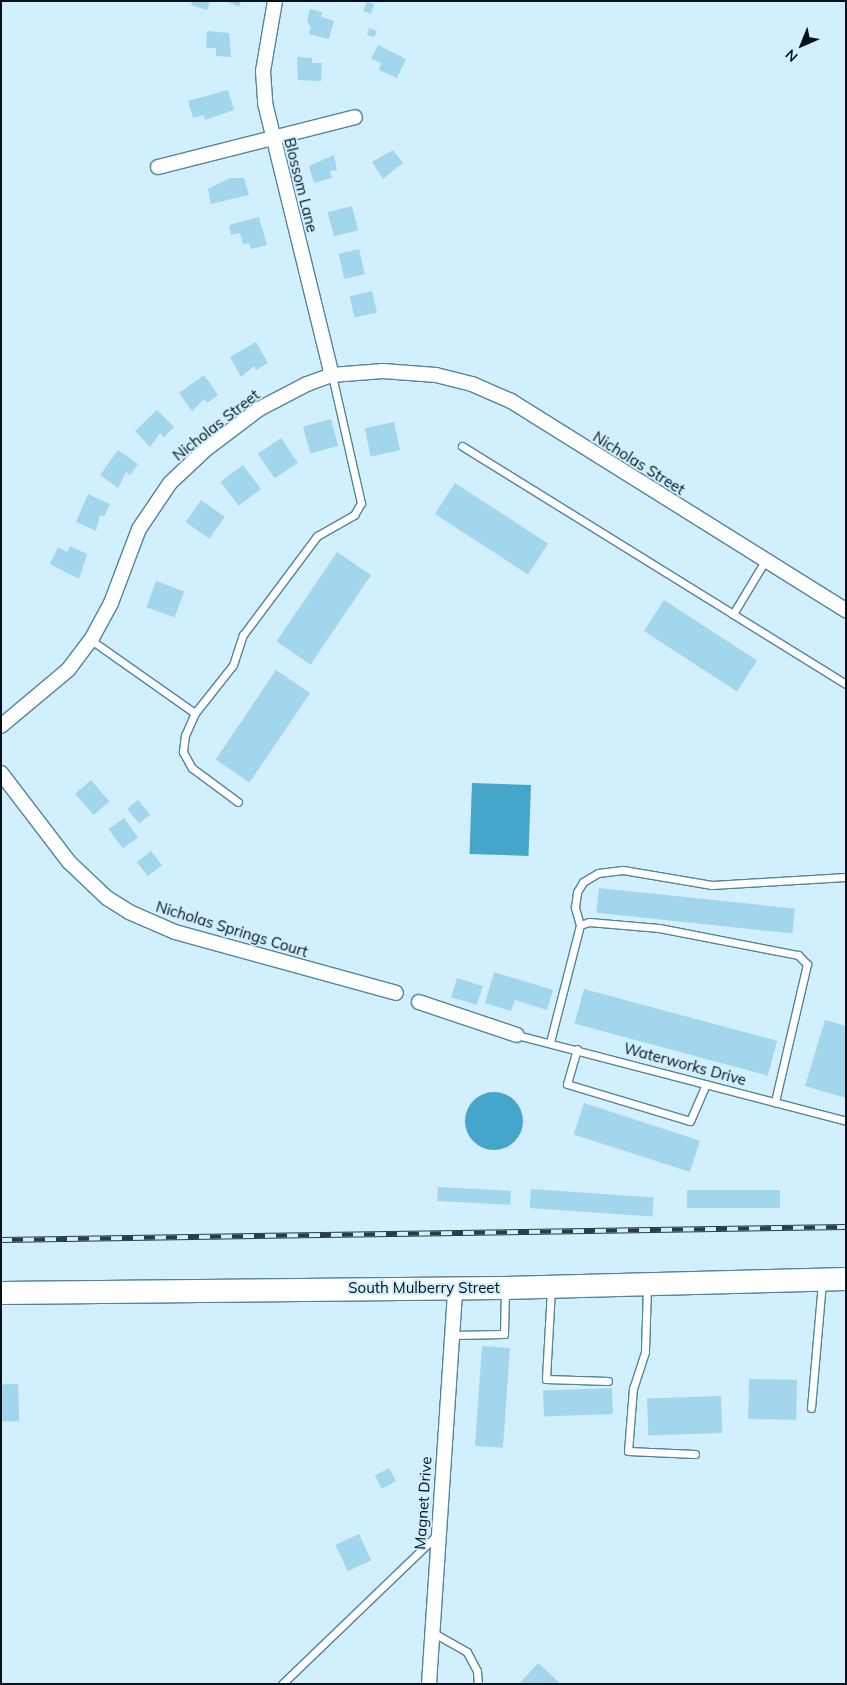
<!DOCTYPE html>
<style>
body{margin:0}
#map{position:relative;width:847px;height:1685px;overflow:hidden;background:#d1effd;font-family:Mulish,sans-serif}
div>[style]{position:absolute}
.water>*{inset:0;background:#46a5cb;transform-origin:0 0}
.round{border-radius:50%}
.building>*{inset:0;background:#a2d6ed;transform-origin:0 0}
.roads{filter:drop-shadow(1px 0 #53859a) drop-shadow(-1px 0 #53859a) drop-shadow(0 1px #53859a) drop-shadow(0 -1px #53859a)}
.service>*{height:7px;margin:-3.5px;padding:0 3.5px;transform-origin:3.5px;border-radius:3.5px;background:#fff}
.minor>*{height:14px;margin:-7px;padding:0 7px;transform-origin:7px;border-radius:7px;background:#fff}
.primary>*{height:22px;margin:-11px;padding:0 11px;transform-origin:11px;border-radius:11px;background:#fff}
.rail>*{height:5.5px;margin-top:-2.75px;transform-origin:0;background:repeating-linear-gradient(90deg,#d1effd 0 11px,#293d46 0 22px);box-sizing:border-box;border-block:1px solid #293d46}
span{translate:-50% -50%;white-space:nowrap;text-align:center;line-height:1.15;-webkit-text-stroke:4px #d1effd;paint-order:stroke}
.street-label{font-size:15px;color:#01121a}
.frame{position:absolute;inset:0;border:2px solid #01121a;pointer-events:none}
.north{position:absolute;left:777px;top:20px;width:50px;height:50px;-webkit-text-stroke:4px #d1effd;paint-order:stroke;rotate:224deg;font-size:14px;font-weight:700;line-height:20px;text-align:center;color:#01121a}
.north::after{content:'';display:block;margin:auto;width:18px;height:22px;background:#01121a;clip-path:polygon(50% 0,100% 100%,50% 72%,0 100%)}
</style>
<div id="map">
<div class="water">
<div style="left:472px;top:783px;width:59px;height:71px;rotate:2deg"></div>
<div class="round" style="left:465px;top:1092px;width:58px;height:58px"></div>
</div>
<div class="building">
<div style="clip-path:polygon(193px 1px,210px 1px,207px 10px,191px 5px)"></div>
<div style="clip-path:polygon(225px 1px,241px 1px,239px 7px)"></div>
<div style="clip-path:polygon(367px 2px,374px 4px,371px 14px,363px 11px)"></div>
<div style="clip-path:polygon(310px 9px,322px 12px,321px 17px,334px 21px,329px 39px,309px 34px,311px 27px,307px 22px)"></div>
<div style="clip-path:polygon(369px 28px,377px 31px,374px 37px,367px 35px)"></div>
<div style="clip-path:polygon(207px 31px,229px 33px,231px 57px,216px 56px,216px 48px,206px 48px)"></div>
<div style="clip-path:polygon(378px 45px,406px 59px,397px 78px,379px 70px,381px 63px,371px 59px)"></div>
<div style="clip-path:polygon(297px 57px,312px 58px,312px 63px,322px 63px,321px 81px,298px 80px)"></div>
<div style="clip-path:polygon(228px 90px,234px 110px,205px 120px,204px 115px,193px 118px,188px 101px)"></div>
<div style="clip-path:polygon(393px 150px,403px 163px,383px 179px,372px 162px)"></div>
<div style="clip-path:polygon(334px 155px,337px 170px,330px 171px,332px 178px,314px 183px,309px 166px)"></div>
<div style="clip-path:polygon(230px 178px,244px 178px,249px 195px,211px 204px,208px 189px)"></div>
<div style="left:352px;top:206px;width:25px;height:25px;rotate:76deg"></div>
<div style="clip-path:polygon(259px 217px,267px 245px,251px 249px,249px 243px,243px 244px,240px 233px,231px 235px,229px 225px)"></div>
<div style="left:359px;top:249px;width:26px;height:21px;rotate:77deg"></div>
<div style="left:372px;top:291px;width:22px;height:23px;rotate:77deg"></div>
<div style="clip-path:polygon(256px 342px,268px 363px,256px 370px,254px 366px,241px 377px,230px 357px)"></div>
<div style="clip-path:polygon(204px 375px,218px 395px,207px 403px,204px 399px,192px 411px,179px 393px)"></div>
<div style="clip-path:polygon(157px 410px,174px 427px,164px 437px,160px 433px,150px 447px,135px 431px)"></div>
<div style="left:331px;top:419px;width:28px;height:29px;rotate:75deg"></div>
<div style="left:394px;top:422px;width:29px;height:30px;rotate:78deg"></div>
<div style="left:281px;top:438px;width:30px;height:28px;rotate:56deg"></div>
<div style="clip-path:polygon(118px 450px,138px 464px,130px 475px,126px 472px,118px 488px,100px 475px)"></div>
<div style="left:243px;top:465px;width:30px;height:28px;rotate:53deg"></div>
<div style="left:455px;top:483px;width:111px;height:37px;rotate:33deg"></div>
<div style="clip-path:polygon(88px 494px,110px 504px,104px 517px,100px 515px,96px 531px,76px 522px)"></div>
<div style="left:201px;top:500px;width:29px;height:27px;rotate:35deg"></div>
<div style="clip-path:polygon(70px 546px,87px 554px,79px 579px,50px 564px,58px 547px,67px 552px)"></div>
<div style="left:337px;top:552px;width:41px;height:108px;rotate:34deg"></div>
<div style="left:156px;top:581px;width:30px;height:28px;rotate:20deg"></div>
<div style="left:664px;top:600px;width:111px;height:37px;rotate:33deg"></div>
<div style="left:276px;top:670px;width:41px;height:108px;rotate:34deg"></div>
<div style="left:91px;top:780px;width:28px;height:21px;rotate:49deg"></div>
<div style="left:138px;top:800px;width:19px;height:14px;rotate:51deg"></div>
<div style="left:124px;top:818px;width:24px;height:19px;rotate:54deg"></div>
<div style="left:151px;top:851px;width:18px;height:18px;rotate:52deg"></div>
<div style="left:599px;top:888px;width:197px;height:25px;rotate:6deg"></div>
<div style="clip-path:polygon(494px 972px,553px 990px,547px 1010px,515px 1000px,511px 1011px,485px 1003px)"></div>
<div style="left:457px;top:978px;width:27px;height:20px;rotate:17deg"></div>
<div style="left:584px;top:989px;width:200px;height:36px;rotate:15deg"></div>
<div style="clip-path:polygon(825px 1020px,846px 1026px,846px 1098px,805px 1086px)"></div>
<div style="left:584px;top:1103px;width:122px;height:33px;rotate:18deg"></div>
<div style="left:438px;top:1187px;width:73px;height:14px;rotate:3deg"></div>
<div style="left:531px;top:1189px;width:123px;height:19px;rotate:4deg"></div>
<div style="left:780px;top:1190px;width:18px;height:93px;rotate:90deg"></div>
<div style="left:482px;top:1346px;width:28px;height:100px;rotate:4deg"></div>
<div style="left:749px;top:1379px;width:48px;height:40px;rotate:1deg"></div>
<div style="left:18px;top:1384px;width:37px;height:17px;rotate:88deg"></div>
<div style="left:612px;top:1388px;width:26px;height:69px;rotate:88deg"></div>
<div style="left:721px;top:1396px;width:37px;height:74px;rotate:88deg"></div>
<div style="left:389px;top:1468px;width:15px;height:16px;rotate:62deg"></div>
<div style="left:359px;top:1534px;width:29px;height:26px;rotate:65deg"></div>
<div style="clip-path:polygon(538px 1663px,561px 1684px,519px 1684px)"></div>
</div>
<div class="roads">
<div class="service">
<div style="left:462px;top:446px;width:319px;rotate:31.8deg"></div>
<div style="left:733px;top:614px;width:62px;rotate:-58.9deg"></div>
<div style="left:733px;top:614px;width:133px;rotate:31.8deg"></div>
<div style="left:91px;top:640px;width:127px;rotate:35.1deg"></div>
<div style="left:195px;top:713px;width:24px;rotate:114deg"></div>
<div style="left:185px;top:735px;width:17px;rotate:97deg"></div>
<div style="left:183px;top:752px;width:18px;rotate:61deg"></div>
<div style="left:192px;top:768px;width:57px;rotate:36.5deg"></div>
<div style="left:195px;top:713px;width:61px;rotate:-51.6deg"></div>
<div style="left:233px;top:665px;width:32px;rotate:-72deg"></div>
<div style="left:243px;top:635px;width:124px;rotate:-53.2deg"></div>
<div style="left:317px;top:536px;width:43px;rotate:-29.6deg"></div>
<div style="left:354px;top:515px;width:14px;rotate:-60deg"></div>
<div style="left:361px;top:503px;width:131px;rotate:-102.8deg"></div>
<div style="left:580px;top:925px;width:19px;rotate:-106deg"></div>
<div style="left:575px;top:907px;width:15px;rotate:-82deg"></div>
<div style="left:577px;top:892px;width:12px;rotate:-59deg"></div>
<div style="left:583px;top:882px;width:17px;rotate:-31deg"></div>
<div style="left:598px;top:873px;width:25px;rotate:-7deg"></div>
<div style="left:623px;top:870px;width:90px;rotate:9.6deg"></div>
<div style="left:712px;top:885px;width:134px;rotate:-3.4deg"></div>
<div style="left:517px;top:1035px;width:340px;rotate:14.6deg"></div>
<div style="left:550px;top:1042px;width:121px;rotate:-75.6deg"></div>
<div style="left:580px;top:925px;width:9px;rotate:-18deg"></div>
<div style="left:589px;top:922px;width:70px;rotate:4.9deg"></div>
<div style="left:659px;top:928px;width:142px;rotate:11deg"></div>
<div style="left:798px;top:955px;width:13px;rotate:45deg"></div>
<div style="left:807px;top:964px;width:142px;rotate:103.1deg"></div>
<div style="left:577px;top:1049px;width:36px;rotate:106deg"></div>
<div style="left:567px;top:1084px;width:128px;rotate:16.7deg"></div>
<div style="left:690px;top:1121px;width:40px;rotate:-66.6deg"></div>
<div style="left:647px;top:1287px;width:65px;rotate:91.8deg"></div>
<div style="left:645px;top:1352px;width:38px;rotate:108deg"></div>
<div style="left:633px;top:1388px;width:63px;rotate:94.5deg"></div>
<div style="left:628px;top:1451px;width:67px;rotate:2.6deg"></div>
<div style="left:551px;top:1289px;width:90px;rotate:93.2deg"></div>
<div style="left:546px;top:1379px;width:62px;rotate:1.8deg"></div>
<div style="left:453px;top:1335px;width:51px;rotate:-1.1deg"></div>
<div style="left:504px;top:1334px;width:43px;rotate:-88.7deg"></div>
<div style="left:811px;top:1408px;width:126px;rotate:-85deg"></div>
<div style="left:432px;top:1632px;width:40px;rotate:29.7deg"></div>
<div style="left:467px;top:1652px;width:21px;rotate:62deg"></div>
<div style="left:477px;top:1671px;width:13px;rotate:86deg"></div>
<div style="left:282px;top:1684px;width:215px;rotate:-43.9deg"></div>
</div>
<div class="minor">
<div style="left:275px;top:1px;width:71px;rotate:99.7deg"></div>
<div style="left:263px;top:71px;width:32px;rotate:86deg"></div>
<div style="left:265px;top:103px;width:280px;rotate:76.2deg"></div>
<div style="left:158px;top:167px;width:203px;rotate:-14.2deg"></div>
<div style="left:1px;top:726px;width:87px;rotate:-39.9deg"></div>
<div style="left:68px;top:670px;width:38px;rotate:-53deg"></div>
<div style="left:91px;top:640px;width:42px;rotate:-61.6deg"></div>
<div style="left:111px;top:603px;width:79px;rotate:-69.3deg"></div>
<div style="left:139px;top:529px;width:55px;rotate:-56deg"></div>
<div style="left:170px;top:483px;width:48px;rotate:-43.3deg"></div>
<div style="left:205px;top:450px;width:68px;rotate:-37.2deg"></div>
<div style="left:259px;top:409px;width:54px;rotate:-27.5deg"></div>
<div style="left:307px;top:384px;width:27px;rotate:-20deg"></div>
<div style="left:332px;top:375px;width:51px;rotate:-4.5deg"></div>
<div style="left:383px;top:371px;width:53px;rotate:4.3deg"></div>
<div style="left:436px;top:375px;width:37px;rotate:14deg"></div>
<div style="left:472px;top:384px;width:43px;rotate:23.6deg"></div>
<div style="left:511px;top:401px;width:395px;rotate:32deg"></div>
<div style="left:1px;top:773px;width:112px;rotate:52.6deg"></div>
<div style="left:69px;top:862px;width:52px;rotate:43.5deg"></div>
<div style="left:107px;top:898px;width:26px;rotate:32deg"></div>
<div style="left:129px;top:912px;width:50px;rotate:23.5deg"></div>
<div style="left:175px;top:932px;width:229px;rotate:15.4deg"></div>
<div style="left:419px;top:1002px;width:103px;rotate:18.6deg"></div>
<div style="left:429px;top:1684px;width:397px;rotate:-86.2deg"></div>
</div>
<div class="primary">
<div style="left:1px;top:1293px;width:504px;rotate:-0.57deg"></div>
<div style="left:505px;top:1288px;width:341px;rotate:-1.5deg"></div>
</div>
</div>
<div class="rail">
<div style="left:1px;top:1240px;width:845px;rotate:-0.88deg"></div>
</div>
<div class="street-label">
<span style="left:301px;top:185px;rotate:76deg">Blossom Lane</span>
<span style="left:216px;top:425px;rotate:-38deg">Nicholas Street</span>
<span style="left:639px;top:463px;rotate:32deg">Nicholas Street</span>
<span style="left:232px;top:929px;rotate:17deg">Nicholas Springs Court</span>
<span style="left:685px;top:1064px;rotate:15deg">Waterworks Drive</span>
<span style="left:424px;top:1288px">South Mulberry Street</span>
<span style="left:423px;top:1503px;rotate:-86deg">Magnet Drive</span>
</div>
<div class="frame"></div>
<div class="north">N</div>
</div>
